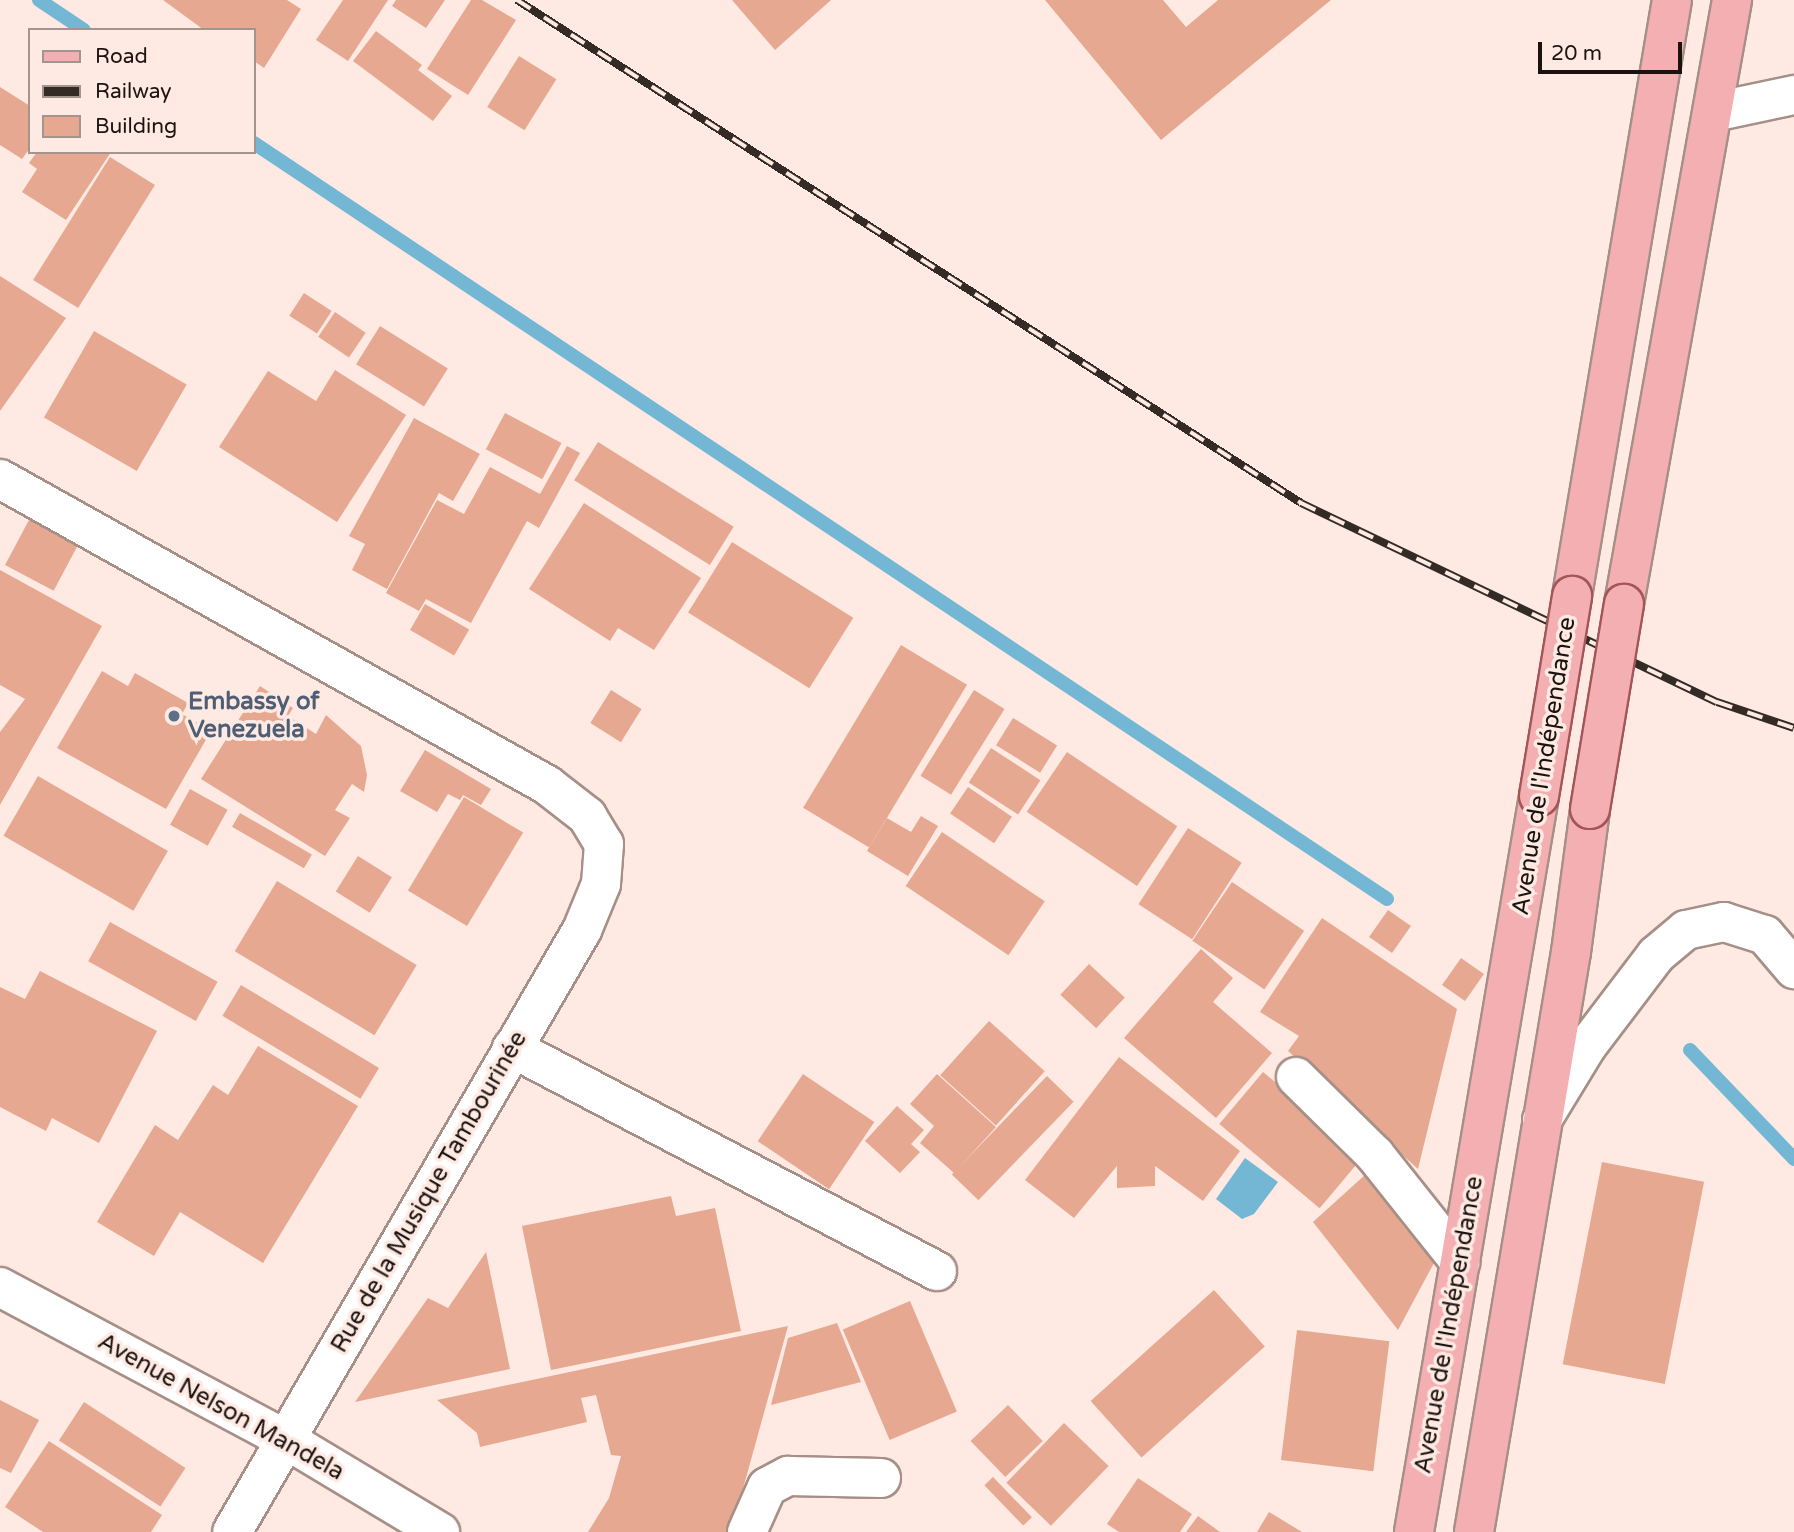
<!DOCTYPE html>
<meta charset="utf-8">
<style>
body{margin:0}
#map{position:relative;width:1794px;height:1532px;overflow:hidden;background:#feeae2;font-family:"Varela Round",sans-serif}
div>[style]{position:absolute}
.water>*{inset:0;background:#74b7d5}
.stream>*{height:14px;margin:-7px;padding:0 7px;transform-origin:7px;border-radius:7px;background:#74b7d5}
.building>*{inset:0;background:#e6a890;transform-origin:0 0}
.roads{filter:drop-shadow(2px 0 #a68f87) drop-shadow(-2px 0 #a68f87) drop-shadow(0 2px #a68f87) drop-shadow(0 -2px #a68f87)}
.minor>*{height:38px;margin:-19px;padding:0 19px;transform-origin:19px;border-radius:19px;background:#fff}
.major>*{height:38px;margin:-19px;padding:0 19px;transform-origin:19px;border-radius:19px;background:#f4afb2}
.rail>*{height:8px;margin-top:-4px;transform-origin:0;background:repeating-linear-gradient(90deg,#feeae2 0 16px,#342b27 0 32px);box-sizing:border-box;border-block:2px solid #342b27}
.bridges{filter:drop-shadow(2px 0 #a45558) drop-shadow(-2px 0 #a45558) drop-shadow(0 2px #a45558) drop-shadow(0 -2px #a45558)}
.major-bridge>*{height:38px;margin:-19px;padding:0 19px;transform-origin:19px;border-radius:19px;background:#f4afb2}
.dots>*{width:19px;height:19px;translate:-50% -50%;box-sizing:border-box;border:4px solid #feeae2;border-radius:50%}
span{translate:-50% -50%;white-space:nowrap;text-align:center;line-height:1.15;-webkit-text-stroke:7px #feeae2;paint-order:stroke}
.service-label{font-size:24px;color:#4e5e75;font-weight:700}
.left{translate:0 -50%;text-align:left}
.street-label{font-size:24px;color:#1b1310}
.legend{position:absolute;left:28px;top:28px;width:228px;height:126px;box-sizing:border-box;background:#feeae2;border:2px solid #a3948e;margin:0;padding:9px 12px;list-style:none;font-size:21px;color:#1b1310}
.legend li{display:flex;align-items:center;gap:14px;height:35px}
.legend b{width:35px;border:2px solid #a3948e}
.scale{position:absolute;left:1538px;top:42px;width:144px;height:32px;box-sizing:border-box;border:4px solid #1b1310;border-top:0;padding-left:9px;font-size:21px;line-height:24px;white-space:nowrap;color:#1b1310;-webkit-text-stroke:5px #feeae2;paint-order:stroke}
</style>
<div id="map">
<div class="water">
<div style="clip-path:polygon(1245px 1158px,1278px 1182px,1254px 1214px,1242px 1219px,1216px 1199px)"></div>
</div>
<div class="stream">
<div style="left:39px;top:0;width:54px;rotate:33.7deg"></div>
<div style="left:254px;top:143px;width:1362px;rotate:33.71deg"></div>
<div style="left:1690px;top:1050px;width:151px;rotate:46.3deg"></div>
</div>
<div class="building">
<div style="clip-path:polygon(163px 0,287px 0,301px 9px,264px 68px,254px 61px,254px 30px,204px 30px)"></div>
<div style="clip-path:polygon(343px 0,388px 0,348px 61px,316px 40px)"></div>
<div style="clip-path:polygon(396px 0,445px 0,426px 28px,392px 6px)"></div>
<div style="clip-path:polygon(471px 0,482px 0,516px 20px,468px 95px,427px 69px)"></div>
<div style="clip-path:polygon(732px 0,831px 0,775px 50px)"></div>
<div style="clip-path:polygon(1045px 0,1163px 0,1186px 27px,1218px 0,1331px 0,1161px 140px)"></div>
<div style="clip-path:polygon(376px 31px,422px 65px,418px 70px,452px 96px,433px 121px,353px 61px)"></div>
<div style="left:519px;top:56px;width:44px;height:60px;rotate:32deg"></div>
<div style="clip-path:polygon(0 87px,30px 106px,30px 148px,22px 159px,0 145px)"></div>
<div style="clip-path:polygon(37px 152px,111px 152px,66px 220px,22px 192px,37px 169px,29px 163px)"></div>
<div style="left:110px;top:157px;width:53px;height:145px;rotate:32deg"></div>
<div style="clip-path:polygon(0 276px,66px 318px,0 411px)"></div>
<div style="left:304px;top:293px;width:33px;height:27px;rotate:33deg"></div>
<div style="left:335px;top:312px;width:37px;height:30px;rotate:34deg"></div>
<div style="left:380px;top:326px;width:80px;height:45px;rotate:32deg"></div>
<div style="left:94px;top:331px;width:107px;height:100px;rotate:30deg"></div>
<div style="clip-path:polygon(335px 370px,406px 415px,337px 522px,219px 447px,268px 371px,316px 401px)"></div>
<div style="left:505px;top:413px;width:64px;height:41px;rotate:28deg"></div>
<div style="clip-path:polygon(414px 418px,480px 454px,453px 501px,439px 493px,387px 589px,352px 570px,365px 544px,349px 536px)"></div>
<div style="left:598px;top:442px;width:160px;height:45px;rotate:32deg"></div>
<div style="clip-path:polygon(567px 446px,580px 453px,539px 528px,527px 521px,471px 623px,426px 599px,419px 611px,386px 593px,437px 500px,464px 514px,490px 467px,540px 494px)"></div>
<div style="clip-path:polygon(584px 503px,701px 578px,654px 650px,618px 628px,610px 641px,529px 589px)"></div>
<div style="left:29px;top:520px;width:55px;height:51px;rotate:28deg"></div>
<div style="left:732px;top:542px;width:143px;height:83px;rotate:32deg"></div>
<div style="clip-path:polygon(0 570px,102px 626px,0 805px,0 732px,25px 699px,0 685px)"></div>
<div style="left:425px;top:604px;width:51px;height:30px;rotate:30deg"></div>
<div style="left:901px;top:645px;width:77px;height:190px;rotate:31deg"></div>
<div style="clip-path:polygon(102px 671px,128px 686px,135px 673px,188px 703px,182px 714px,211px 731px,166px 809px,57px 748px)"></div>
<div style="clip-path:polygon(260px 686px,293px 708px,288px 716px,316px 734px,326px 715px,361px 746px,367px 775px,364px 792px,352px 784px,335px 810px,350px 818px,325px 856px,201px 779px)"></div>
<div style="left:611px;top:690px;width:36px;height:39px;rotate:32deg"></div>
<div style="left:974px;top:690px;width:36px;height:101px;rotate:32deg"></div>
<div style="left:1013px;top:718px;width:52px;height:32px;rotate:32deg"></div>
<div style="left:991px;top:748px;width:59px;height:41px;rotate:33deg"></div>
<div style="clip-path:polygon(425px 750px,491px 789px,481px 805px,463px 795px,460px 800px,448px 794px,437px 812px,400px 791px)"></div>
<div style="left:1067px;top:752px;width:133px;height:72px;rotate:34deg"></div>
<div style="left:38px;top:776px;width:150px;height:69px;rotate:30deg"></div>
<div style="left:968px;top:787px;width:53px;height:32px;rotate:34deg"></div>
<div style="left:190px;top:789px;width:43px;height:41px;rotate:29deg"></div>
<div style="left:464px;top:797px;width:69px;height:109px;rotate:31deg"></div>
<div style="left:240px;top:813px;width:83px;height:16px;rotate:30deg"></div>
<div style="clip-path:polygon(921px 816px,938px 826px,908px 876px,867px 851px,887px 818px,911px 832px)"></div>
<div style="left:1188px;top:828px;width:64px;height:91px;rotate:33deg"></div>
<div style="left:942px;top:832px;width:124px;height:65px;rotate:34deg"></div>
<div style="left:358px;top:856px;width:40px;height:42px;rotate:32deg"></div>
<div style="left:277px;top:881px;width:163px;height:82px;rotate:31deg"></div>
<div style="left:1232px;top:882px;width:87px;height:71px;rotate:34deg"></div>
<div style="left:1388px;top:910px;width:28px;height:33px;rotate:35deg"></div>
<div style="clip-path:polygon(1322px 918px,1457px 1009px,1418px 1169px,1288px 1051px,1299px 1036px,1260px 1012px)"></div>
<div style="left:110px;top:922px;width:123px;height:45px;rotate:29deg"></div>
<div style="clip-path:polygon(1201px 949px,1233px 978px,1213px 1002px,1272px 1053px,1216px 1118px,1124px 1038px)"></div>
<div style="left:1461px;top:958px;width:28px;height:33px;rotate:35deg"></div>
<div style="left:1089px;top:964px;width:49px;height:42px;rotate:43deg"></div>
<div style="clip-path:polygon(40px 971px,157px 1031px,99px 1143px,52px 1118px,46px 1131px,0 1107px,0 987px,25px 999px)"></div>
<div style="left:241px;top:985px;width:161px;height:36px;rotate:31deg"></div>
<div style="left:989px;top:1021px;width:75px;height:73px;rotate:42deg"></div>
<div style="clip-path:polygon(258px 1046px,358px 1106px,263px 1263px,180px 1212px,154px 1256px,97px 1222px,155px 1125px,178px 1140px,213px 1085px,228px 1095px)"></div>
<div style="clip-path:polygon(1119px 1057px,1240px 1151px,1203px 1201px,1155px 1166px,1155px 1186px,1117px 1188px,1117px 1166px,1074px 1218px,1025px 1180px)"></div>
<div style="left:1263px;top:1072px;width:131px;height:68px;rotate:40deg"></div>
<div style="left:803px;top:1074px;width:86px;height:81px;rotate:34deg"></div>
<div style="clip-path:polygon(937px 1074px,996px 1127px,954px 1173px,920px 1143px,934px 1126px,910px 1104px)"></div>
<div style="left:1047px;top:1076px;width:37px;height:137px;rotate:44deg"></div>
<div style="clip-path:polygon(897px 1106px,924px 1130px,911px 1144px,920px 1152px,900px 1173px,865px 1141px)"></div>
<div style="left:1602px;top:1162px;width:104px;height:206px;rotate:11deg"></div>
<div style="clip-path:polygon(1366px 1174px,1435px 1261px,1398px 1330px,1313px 1222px)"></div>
<div style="clip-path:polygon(671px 1196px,676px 1216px,715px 1208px,741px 1331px,551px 1370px,522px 1226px)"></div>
<div style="clip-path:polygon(486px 1252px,510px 1369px,355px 1402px,428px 1298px,448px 1308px)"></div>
<div style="left:1214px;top:1290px;width:76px;height:166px;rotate:48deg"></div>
<div style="left:910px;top:1301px;width:120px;height:73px;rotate:67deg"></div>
<div style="clip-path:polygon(837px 1323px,861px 1382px,771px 1405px,788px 1338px)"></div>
<div style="clip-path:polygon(788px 1326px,731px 1532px,588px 1532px,609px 1498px,621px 1456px,611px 1455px,596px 1395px,581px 1398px,587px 1422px,480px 1447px,477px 1433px,437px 1400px)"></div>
<div style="left:1297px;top:1330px;width:93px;height:131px;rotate:7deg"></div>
<div style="clip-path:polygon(0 1400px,39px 1420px,11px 1473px,0 1468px)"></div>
<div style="left:84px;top:1402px;width:121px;height:46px;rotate:33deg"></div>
<div style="left:1008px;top:1405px;width:50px;height:52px;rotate:46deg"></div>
<div style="left:1064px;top:1423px;width:62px;height:83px;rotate:44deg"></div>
<div style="clip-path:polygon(49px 1441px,162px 1515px,151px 1532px,43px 1532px,5px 1507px)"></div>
<div style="left:993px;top:1477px;width:56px;height:12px;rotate:46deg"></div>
<div style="clip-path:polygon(1138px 1478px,1192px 1514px,1180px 1532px,1119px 1532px,1107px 1524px)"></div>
<div style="clip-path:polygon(1269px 1512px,1302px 1532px,1257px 1532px)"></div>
<div style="clip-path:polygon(1198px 1516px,1220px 1532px,1186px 1532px)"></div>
</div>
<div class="roads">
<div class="minor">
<div style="left:1714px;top:112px;width:82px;rotate:-12deg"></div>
<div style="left:0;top:479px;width:627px;rotate:29.22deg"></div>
<div style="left:547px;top:785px;width:51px;rotate:37.8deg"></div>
<div style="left:587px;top:816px;width:33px;rotate:59deg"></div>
<div style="left:604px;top:844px;width:40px;rotate:94.3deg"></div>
<div style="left:601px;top:884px;width:50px;rotate:112.4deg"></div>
<div style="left:582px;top:930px;width:696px;rotate:120.17deg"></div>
<div style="left:512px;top:1048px;width:480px;rotate:27.7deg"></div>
<div style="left:1296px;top:1077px;width:111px;rotate:44.6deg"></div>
<div style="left:1375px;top:1155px;width:137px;rotate:51.5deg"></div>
<div style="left:1542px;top:1120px;width:87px;rotate:-58.7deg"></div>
<div style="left:1587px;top:1046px;width:114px;rotate:-52.8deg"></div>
<div style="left:1656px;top:955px;width:39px;rotate:-40deg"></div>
<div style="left:1686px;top:930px;width:39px;rotate:-12deg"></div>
<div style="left:1724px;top:922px;width:43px;rotate:17.6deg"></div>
<div style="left:1765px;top:935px;width:45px;rotate:49.5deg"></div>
<div style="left:0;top:1287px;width:323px;rotate:28.1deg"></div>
<div style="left:285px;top:1439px;width:181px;rotate:31deg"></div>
<div style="left:747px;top:1532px;width:49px;rotate:-66deg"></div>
<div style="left:767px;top:1487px;width:24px;rotate:-28deg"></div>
<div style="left:788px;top:1476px;width:93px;rotate:1.2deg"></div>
</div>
<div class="major">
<div style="left:1572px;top:596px;width:604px;rotate:-80.48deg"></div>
<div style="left:1624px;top:604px;width:614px;rotate:-79.86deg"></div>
<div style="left:1414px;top:1532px;width:747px;rotate:-80.36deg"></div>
<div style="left:1474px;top:1532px;width:588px;rotate:-80.51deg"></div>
<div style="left:1571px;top:952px;width:144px;rotate:-82.4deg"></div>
</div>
</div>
<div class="rail">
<div style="left:517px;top:0;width:931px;rotate:32.68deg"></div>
<div style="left:1301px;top:503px;width:461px;rotate:25.6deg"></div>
<div style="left:1717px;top:702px;width:81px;rotate:18.7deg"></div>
</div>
<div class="bridges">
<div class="major-bridge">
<div style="left:1539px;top:796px;width:203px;rotate:-80.6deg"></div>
<div style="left:1590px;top:809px;width:208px;rotate:-80.6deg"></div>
</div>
</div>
<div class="dots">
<div style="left:174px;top:716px;background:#5c6f8a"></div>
</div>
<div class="service-label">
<span class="left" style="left:188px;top:716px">Embassy of<br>Venezuela</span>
</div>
<div class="street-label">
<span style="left:1544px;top:766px;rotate:-81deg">Avenue de l'Indépendance</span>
<span style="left:429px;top:1192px;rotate:-60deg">Rue de la Musique Tambourinée</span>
<span style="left:1449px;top:1325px;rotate:-80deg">Avenue de l'Indépendance</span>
<span style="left:221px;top:1407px;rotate:29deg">Avenue Nelson Mandela</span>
</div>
<ul class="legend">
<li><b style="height:9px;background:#f4afb2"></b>Road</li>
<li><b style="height:9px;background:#342b27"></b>Railway</li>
<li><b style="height:19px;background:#e6a890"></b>Building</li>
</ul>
<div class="scale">20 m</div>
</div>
